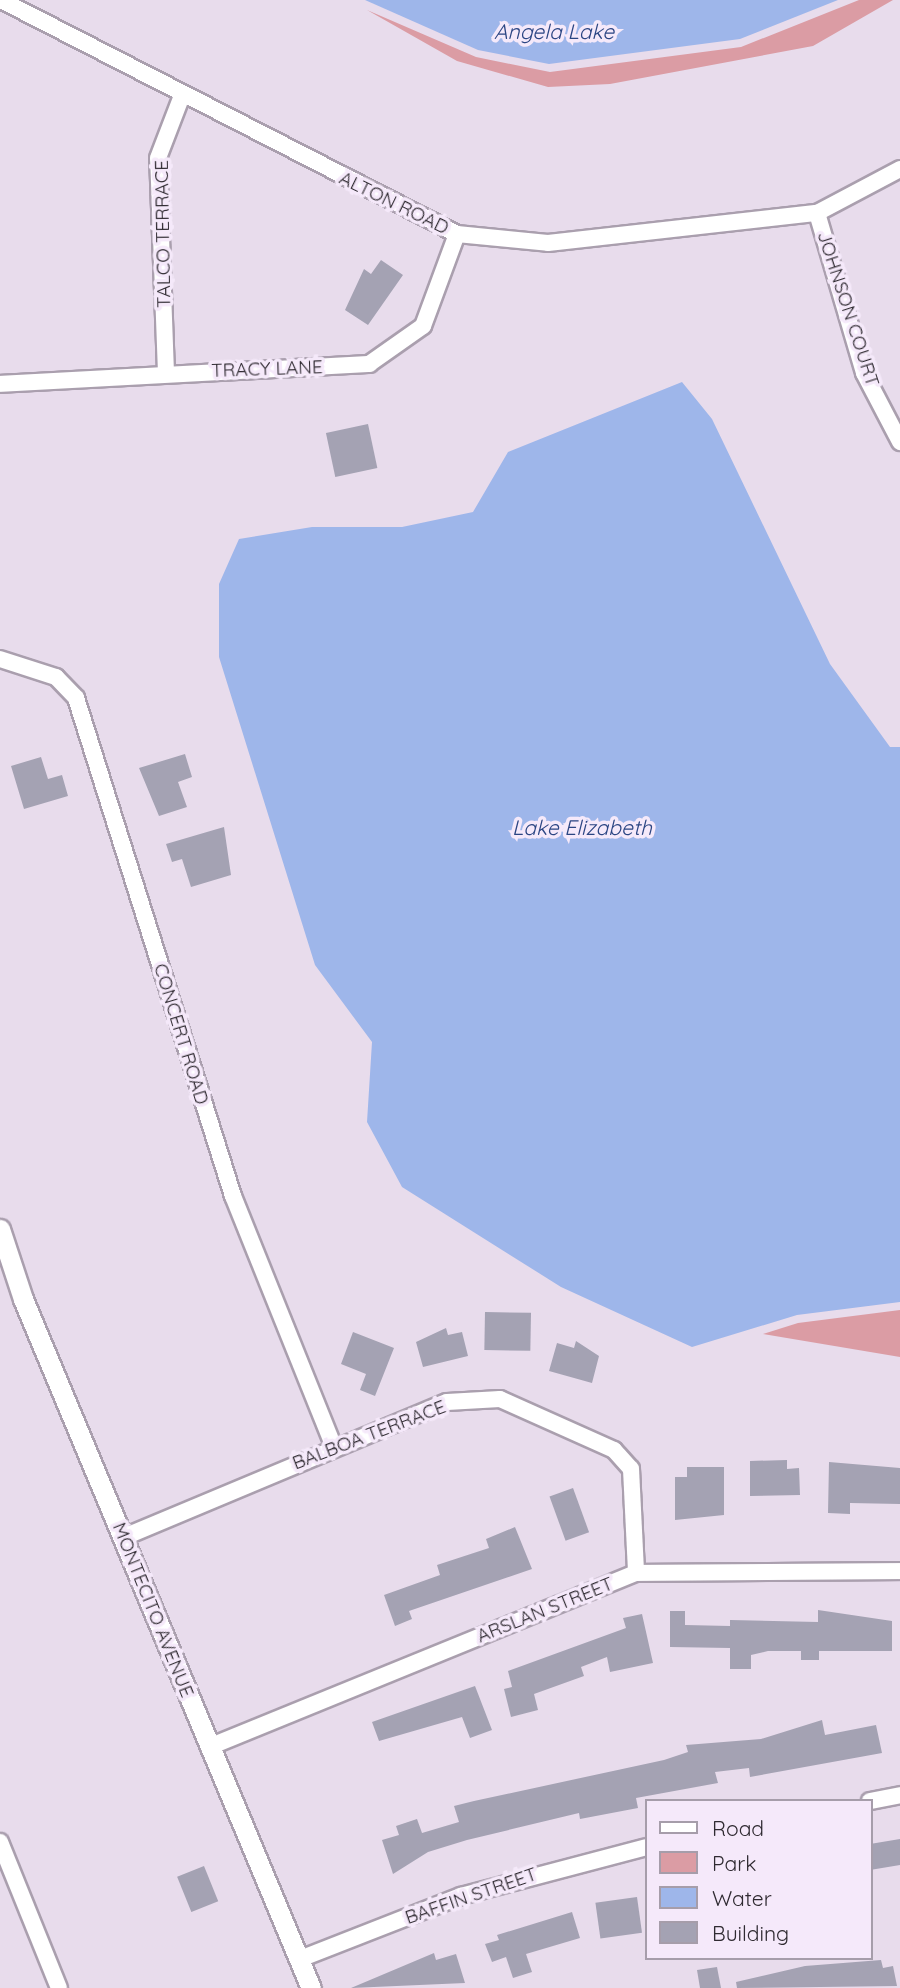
<!DOCTYPE html>
<style>
body{margin:0}
#map{position:relative;width:900px;height:1988px;overflow:hidden;background:#e8dcec;font-family:Quicksand,sans-serif}
div>[style]{position:absolute}
.green>*{inset:0;background:#db9ca4}
.water>*{inset:0;background:#9eb6ea}
.building>*{inset:0;background:#a4a2b3;transform-origin:0 0}
.roads{filter:drop-shadow(2px 0 #aa9fae) drop-shadow(-2px 0 #aa9fae) drop-shadow(0 2px #aa9fae) drop-shadow(0 -2px #aa9fae)}
.minor>*{height:16px;margin:-8px;padding:0 8px;transform-origin:8px;border-radius:8px;background:#fff}
.tertiary>*{height:19px;margin:-9.5px;padding:0 9.5px;transform-origin:9.5px;border-radius:9.5px;background:#fff}
span{translate:-50% -50%;white-space:nowrap;text-align:center;line-height:1.15;-webkit-text-stroke:7px #f5e9fa;paint-order:stroke}
.street-label{font-size:19px;color:#2f2a31}
.water-label{font-size:21px;color:#2b4583;font-style:italic}
.legend{position:absolute;left:645px;top:1799px;width:228px;height:161px;box-sizing:border-box;background:#f5e9fa;border:2px solid #a69daa;margin:0;padding:9px 12px;list-style:none;font-size:21px;color:#2f2a31}
.legend li{display:flex;align-items:center;gap:14px;height:35px}
.legend b{width:35px;border:2px solid #a69daa}
</style>
<div id="map">
<div class="green">
<div style="clip-path:polygon(859px 0,893px 0,813px 46px,610px 84px,548px 87px,457px 61px,367px 10px,476px 57px,550px 72px,741px 47px)"></div>
<div style="clip-path:polygon(900px 1310px,900px 1357px,763px 1334px,798px 1323px)"></div>
</div>
<div class="water">
<div style="clip-path:polygon(365px 0,838px 0,740px 39px,549px 64px,478px 50px)"></div>
<div style="clip-path:polygon(682px 382px,712px 419px,830px 664px,890px 747px,900px 747px,900px 1302px,797px 1315px,692px 1347px,561px 1287px,402px 1187px,367px 1122px,372px 1042px,315px 965px,219px 657px,219px 584px,239px 539px,312px 527px,402px 527px,473px 512px,508px 452px)"></div>
</div>
<div class="building">
<div style="clip-path:polygon(381px 260px,403px 275px,368px 325px,345px 310px,364px 269px,371px 274px)"></div>
<div style="left:368px;top:424px;width:45px;height:43px;rotate:78deg"></div>
<div style="clip-path:polygon(185px 754px,192px 777px,178px 782px,187px 807px,159px 816px,139px 768px)"></div>
<div style="clip-path:polygon(41px 757px,48px 779px,62px 775px,68px 796px,24px 809px,11px 766px)"></div>
<div style="clip-path:polygon(224px 827px,231px 875px,191px 887px,182px 859px,172px 862px,166px 844px)"></div>
<div style="left:485px;top:1312px;width:46px;height:38px;rotate:1deg"></div>
<div style="clip-path:polygon(446px 1328px,448px 1335px,462px 1332px,468px 1356px,423px 1367px,416px 1342px)"></div>
<div style="clip-path:polygon(353px 1332px,394px 1348px,375px 1396px,360px 1390px,366px 1374px,341px 1364px)"></div>
<div style="clip-path:polygon(576px 1341px,599px 1356px,592px 1383px,549px 1371px,557px 1343px,574px 1348px)"></div>
<div style="clip-path:polygon(787px 1460px,787px 1469px,799px 1468px,800px 1495px,750px 1496px,750px 1461px)"></div>
<div style="clip-path:polygon(829px 1462px,900px 1468px,900px 1504px,850px 1503px,850px 1514px,828px 1513px)"></div>
<div style="clip-path:polygon(687px 1467px,724px 1467px,724px 1515px,675px 1520px,675px 1477px,687px 1477px)"></div>
<div style="left:573px;top:1488px;width:47px;height:25px;rotate:70deg"></div>
<div style="clip-path:polygon(515px 1527px,532px 1569px,409px 1611px,412px 1619px,395px 1626px,384px 1595px,440px 1575px,437px 1565px,489px 1548px,486px 1539px)"></div>
<div style="clip-path:polygon(818px 1610px,892px 1621px,892px 1651px,819px 1651px,819px 1660px,801px 1660px,801px 1651px,768px 1651px,751px 1655px,751px 1669px,730px 1669px,730px 1648px,670px 1647px,670px 1611px,685px 1611px,685px 1625px,730px 1626px,730px 1620px,818px 1622px)"></div>
<div style="clip-path:polygon(642px 1614px,653px 1663px,610px 1672px,607px 1657px,581px 1667px,584px 1676px,534px 1694px,538px 1710px,511px 1717px,504px 1689px,512px 1687px,508px 1671px,626px 1628px,623px 1618px)"></div>
<div style="clip-path:polygon(475px 1686px,492px 1730px,470px 1738px,462px 1717px,379px 1741px,372px 1722px)"></div>
<div style="clip-path:polygon(822px 1720px,825px 1735px,876px 1725px,882px 1753px,750px 1777px,749px 1768px,715px 1772px,718px 1783px,636px 1798px,638px 1808px,580px 1819px,579px 1813px,467px 1840px,428px 1852px,393px 1874px,382px 1840px,399px 1835px,396px 1826px,417px 1819px,422px 1833px,459px 1822px,454px 1806px,474px 1801px,664px 1760px,688px 1752px,686px 1745px,761px 1739px)"></div>
<div style="clip-path:polygon(900px 1839px,900px 1865px,870px 1870px,870px 1844px)"></div>
<div style="left:204px;top:1866px;width:38px;height:29px;rotate:68deg"></div>
<div style="left:637px;top:1897px;width:36px;height:42px;rotate:82deg"></div>
<div style="clip-path:polygon(572px 1912px,580px 1938px,526px 1954px,532px 1972px,513px 1978px,506px 1957px,492px 1962px,485px 1944px,499px 1940px,497px 1935px)"></div>
<div style="clip-path:polygon(434px 1953px,436px 1960px,456px 1954px,465px 1983px,351px 1988px)"></div>
<div style="clip-path:polygon(881px 1960px,883px 1968px,893px 1966px,897px 1986px,737px 1988px,736px 1982px,805px 1966px)"></div>
<div style="clip-path:polygon(717px 1967px,721px 1988px,700px 1988px,697px 1970px)"></div>
</div>
<div class="roads">
<div class="minor">
<div style="left:1px;top:0;width:513px;rotate:27.16deg"></div>
<div style="left:457px;top:234px;width:91px;rotate:5.6deg"></div>
<div style="left:548px;top:243px;width:271px;rotate:-6.4deg"></div>
<div style="left:817px;top:213px;width:94px;rotate:-27.9deg"></div>
<div style="left:817px;top:213px;width:167px;rotate:73.6deg"></div>
<div style="left:864px;top:373px;width:78px;rotate:62.4deg"></div>
<div style="left:166px;top:373px;width:215px;rotate:-92.1deg"></div>
<div style="left:158px;top:158px;width:64px;rotate:-69deg"></div>
<div style="left:0;top:384px;width:370px;rotate:-3.1deg"></div>
<div style="left:369px;top:364px;width:66px;rotate:-35.1deg"></div>
<div style="left:423px;top:326px;width:98px;rotate:-69.7deg"></div>
<div style="left:0;top:659px;width:59px;rotate:17.8deg"></div>
<div style="left:56px;top:677px;width:29px;rotate:46deg"></div>
<div style="left:76px;top:698px;width:522px;rotate:72.5deg"></div>
<div style="left:233px;top:1196px;width:271px;rotate:68.1deg"></div>
<div style="left:124px;top:1537px;width:350px;rotate:-22.7deg"></div>
<div style="left:447px;top:1402px;width:53px;rotate:-3.2deg"></div>
<div style="left:500px;top:1399px;width:125px;rotate:24.1deg"></div>
<div style="left:614px;top:1450px;width:25px;rotate:48deg"></div>
<div style="left:631px;top:1469px;width:104px;rotate:87.2deg"></div>
<div style="left:209px;top:1747px;width:461px;rotate:-22.2deg"></div>
<div style="left:636px;top:1573px;width:264px;rotate:-0.4deg"></div>
<div style="left:870px;top:1801px;width:31px;rotate:-11deg"></div>
<div style="left:0;top:1842px;width:157px;rotate:68deg"></div>
<div style="left:300px;top:1959px;width:173px;rotate:-21.4deg"></div>
<div style="left:461px;top:1896px;width:191px;rotate:-14.8deg"></div>
</div>
<div class="tertiary">
<div style="left:0;top:1229px;width:74px;rotate:71.8deg"></div>
<div style="left:23px;top:1299px;width:747px;rotate:67.32deg"></div>
</div>
</div>
<div class="street-label">
<span style="left:394px;top:203px;rotate:26deg">ALTON ROAD</span>
<span style="left:163px;top:234px;rotate:-91deg">TALCO TERRACE</span>
<span style="left:848px;top:309px;rotate:72deg">JOHNSON COURT</span>
<span style="left:267px;top:369px;rotate:-2deg">TRACY LANE</span>
<span style="left:181px;top:1034px;rotate:73deg">CONCERT ROAD</span>
<span style="left:369px;top:1435px;rotate:-21deg">BALBOA TERRACE</span>
<span style="left:153px;top:1610px;rotate:68deg">MONTECITO AVENUE</span>
<span style="left:545px;top:1610px;rotate:-22deg">ARSLAN STREET</span>
<span style="left:471px;top:1896px;rotate:-19deg">BAFFIN STREET</span>
</div>
<div class="water-label">
<span style="left:554px;top:31px">Angela Lake</span>
<span style="left:582px;top:827px">Lake Elizabeth</span>
</div>
<ul class="legend">
<li><b style="height:9px;background:#fff"></b>Road</li>
<li><b style="height:19px;background:#db9ca4"></b>Park</li>
<li><b style="height:19px;background:#9eb6ea"></b>Water</li>
<li><b style="height:19px;background:#a4a2b3"></b>Building</li>
</ul>
</div>
